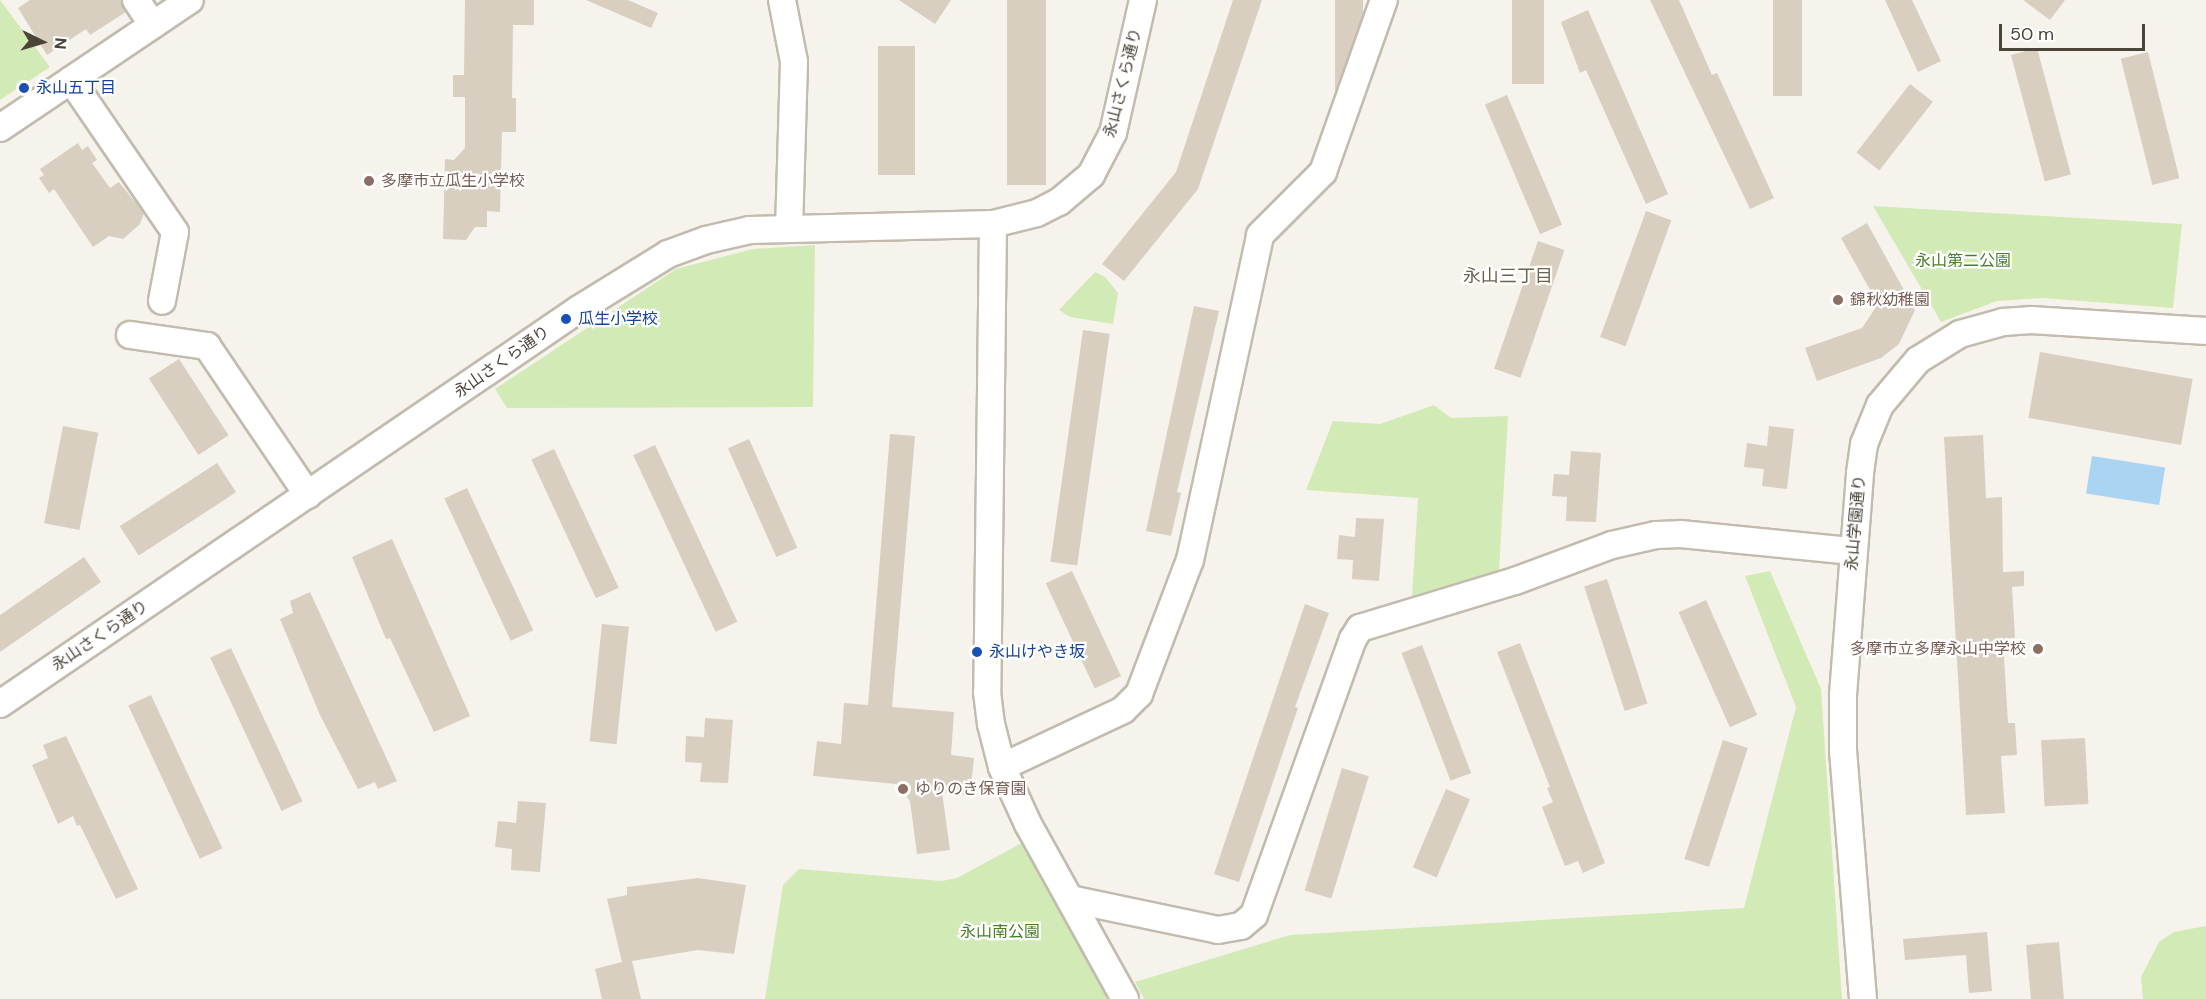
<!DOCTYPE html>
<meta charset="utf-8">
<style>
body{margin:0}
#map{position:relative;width:2206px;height:999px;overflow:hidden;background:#f6f3ec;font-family:"DM Sans","Noto Sans JP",sans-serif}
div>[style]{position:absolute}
.green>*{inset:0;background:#d2eab5}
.water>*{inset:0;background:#a9d4f2;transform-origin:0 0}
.building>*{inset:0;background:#d8cfc1;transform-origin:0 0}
.roads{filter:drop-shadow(2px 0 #c2bbae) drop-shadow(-2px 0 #c2bbae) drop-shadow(0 2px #c2bbae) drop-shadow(0 -2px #c2bbae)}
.minor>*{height:26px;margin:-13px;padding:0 13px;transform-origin:13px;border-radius:13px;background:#fff}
.dots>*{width:16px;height:16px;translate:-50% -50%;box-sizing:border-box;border:3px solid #fff;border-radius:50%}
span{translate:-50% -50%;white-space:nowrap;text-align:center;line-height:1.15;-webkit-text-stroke:4.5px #fff;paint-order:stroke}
.street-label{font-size:16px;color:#4b4439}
.transit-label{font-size:16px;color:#164399}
.left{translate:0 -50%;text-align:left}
.education-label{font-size:16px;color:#785e54}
.right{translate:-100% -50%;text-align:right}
.park-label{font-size:16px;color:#4a7f2a}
.neighbourhood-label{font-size:18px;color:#6e6250}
.north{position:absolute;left:12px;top:12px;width:60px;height:60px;-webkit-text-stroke:4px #fff;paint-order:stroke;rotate:95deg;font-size:16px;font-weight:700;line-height:24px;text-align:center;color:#4b4439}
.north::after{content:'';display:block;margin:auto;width:21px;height:27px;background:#4b4439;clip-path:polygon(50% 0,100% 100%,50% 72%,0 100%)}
.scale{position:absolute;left:1999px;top:24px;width:146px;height:27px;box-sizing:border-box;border:3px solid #4b4439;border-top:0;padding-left:8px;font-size:18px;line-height:21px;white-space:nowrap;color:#4b4439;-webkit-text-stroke:4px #fff;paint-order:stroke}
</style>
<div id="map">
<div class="green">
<div style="clip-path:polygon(0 0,50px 67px,0 100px)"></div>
<div style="clip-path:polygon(1873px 206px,2182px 224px,2173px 308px,2042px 298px,1997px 301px,1941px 322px)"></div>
<div style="clip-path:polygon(815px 245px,813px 407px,507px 408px,495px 389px,676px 269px,753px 249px)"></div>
<div style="clip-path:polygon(1095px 272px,1105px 277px,1118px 293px,1113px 324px,1070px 317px,1059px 310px)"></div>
<div style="clip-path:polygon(1434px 405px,1451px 418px,1508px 416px,1499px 570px,1412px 596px,1418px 498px,1306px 490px,1333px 421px,1380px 424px)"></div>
<div style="clip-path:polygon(1770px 571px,1821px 689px,1842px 999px,1144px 999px,1135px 982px,1290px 935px,1744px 908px,1796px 707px,1745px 576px)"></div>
<div style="clip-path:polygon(1029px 839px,1112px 999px,765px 999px,783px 885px,799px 869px,942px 881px,957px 878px)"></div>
<div style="clip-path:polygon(2206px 926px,2206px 999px,2143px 999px,2141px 977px,2159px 942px,2174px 932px)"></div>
</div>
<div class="water">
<div style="left:2092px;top:456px;width:74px;height:38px;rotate:9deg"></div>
</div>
<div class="building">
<div style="clip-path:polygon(30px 0,121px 0,126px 12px,90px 35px,86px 29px,47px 55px,18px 8px)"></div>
<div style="clip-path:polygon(465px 0,534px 0,534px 25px,513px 25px,512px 98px,516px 98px,516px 132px,502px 132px,500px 212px,487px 211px,487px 227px,475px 227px,466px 240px,443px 239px,445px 159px,454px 160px,465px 148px,465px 97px,453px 97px,453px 75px,464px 75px)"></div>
<div style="clip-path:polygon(586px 0,628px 0,658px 13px,651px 28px)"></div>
<div style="clip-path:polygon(899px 0,951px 0,935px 24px)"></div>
<div style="left:1007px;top:0;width:39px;height:185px"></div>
<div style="clip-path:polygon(1233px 0,1262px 0,1198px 189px,1124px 281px,1102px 264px,1176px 172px)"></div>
<div style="left:1335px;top:0;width:28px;height:107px"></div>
<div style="left:1512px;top:0;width:32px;height:84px"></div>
<div style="clip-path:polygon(1650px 0,1679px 0,1712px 75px,1717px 73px,1774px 198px,1750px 209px)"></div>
<div style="left:1773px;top:0;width:29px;height:96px"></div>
<div style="clip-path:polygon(1885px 0,1912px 0,1941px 61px,1918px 72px)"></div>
<div style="clip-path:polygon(2023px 0,2065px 0,2050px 20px)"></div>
<div style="clip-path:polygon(1588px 10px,1668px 194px,1646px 204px,1586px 70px,1580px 73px,1561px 22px)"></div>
<div style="left:878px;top:46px;width:37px;height:129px"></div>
<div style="left:2037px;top:48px;width:131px;height:27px;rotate:75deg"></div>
<div style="left:2148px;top:52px;width:130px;height:28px;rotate:76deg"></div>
<div style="left:1910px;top:84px;width:29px;height:87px;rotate:38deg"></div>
<div style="left:1507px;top:95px;width:141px;height:24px;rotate:67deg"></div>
<div style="clip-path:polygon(78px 143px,82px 150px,88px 146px,97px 160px,92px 163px,110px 188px,119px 182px,144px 213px,140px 224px,123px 239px,109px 236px,93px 247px,54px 189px,49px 193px,39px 178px,44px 175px,40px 169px)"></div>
<div style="left:1646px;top:211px;width:27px;height:134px;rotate:20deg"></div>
<div style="clip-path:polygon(1867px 223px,1915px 310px,1899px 344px,1881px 358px,1817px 381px,1805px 348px,1862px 328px,1878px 304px,1841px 238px)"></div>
<div style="left:1538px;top:241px;width:28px;height:135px;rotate:19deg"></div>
<div style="clip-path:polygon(1194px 306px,1219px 311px,1177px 492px,1181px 493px,1171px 536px,1146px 531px)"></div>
<div style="left:1083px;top:330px;width:27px;height:234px;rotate:8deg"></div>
<div style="left:2040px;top:352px;width:155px;height:67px;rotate:10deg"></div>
<div style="left:179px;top:359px;width:91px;height:36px;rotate:57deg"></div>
<div style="left:63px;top:426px;width:36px;height:99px;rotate:11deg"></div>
<div style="clip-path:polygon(1769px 426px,1794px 429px,1787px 489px,1762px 486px,1764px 469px,1744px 467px,1747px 443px,1767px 446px)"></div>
<div style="clip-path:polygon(890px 434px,915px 436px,892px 707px,954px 712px,951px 755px,974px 758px,970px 795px,942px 792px,950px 850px,917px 854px,910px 801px,896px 784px,813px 776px,817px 741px,841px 744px,844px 703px,868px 705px)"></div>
<div style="clip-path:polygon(1983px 435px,1986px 498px,2002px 497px,2003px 572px,2024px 571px,2024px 586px,2012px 587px,2015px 638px,2003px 639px,2008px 723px,2015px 723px,2017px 755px,2001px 756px,2005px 813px,1966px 815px,1944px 437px)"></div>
<div style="left:749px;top:439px;width:119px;height:23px;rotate:66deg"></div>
<div style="left:655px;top:445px;width:195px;height:24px;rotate:65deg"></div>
<div style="left:554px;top:449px;width:153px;height:25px;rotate:65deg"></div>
<div style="clip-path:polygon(1571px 451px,1601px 453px,1596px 522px,1566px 521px,1567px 497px,1552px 496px,1554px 474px,1569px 475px)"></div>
<div style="left:217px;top:463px;width:35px;height:116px;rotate:57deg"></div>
<div style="left:467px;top:488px;width:157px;height:25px;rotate:65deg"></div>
<div style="clip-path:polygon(1356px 518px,1384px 519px,1379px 581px,1352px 579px,1353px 560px,1337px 559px,1339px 535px,1355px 537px)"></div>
<div style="clip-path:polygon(392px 539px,470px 716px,434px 732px,390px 638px,386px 639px,352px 557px)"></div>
<div style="clip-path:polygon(84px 557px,101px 582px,0 652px,0 615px)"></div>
<div style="left:1072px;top:571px;width:116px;height:29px;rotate:65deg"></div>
<div style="left:1607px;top:579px;width:131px;height:24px;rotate:72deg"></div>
<div style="clip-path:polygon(310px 592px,397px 781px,378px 789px,375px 782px,358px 789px,320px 715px,280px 619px,293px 613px,290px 601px)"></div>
<div style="left:1706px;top:600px;width:126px;height:30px;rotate:66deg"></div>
<div style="clip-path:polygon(1305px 604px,1329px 613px,1295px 707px,1298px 708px,1239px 882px,1214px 874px)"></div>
<div style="left:602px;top:624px;width:27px;height:118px;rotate:6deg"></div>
<div style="clip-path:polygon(1520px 643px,1605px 863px,1583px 873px,1578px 861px,1565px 866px,1557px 846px,1542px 807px,1553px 802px,1547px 788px,1550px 787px,1497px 652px)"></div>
<div style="left:1422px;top:645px;width:137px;height:22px;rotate:69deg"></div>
<div style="left:231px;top:648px;width:169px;height:23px;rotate:65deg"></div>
<div style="left:151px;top:695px;width:169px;height:25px;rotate:65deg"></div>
<div style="clip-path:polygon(705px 718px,733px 720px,728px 783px,700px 782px,702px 763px,685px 762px,686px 736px,704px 737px)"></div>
<div style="clip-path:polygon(66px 736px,138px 889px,116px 899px,80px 825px,77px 826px,73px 816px,58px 824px,32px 765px,48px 758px,43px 745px)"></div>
<div style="left:2085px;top:738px;width:66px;height:44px;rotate:87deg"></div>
<div style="left:1723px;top:740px;width:26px;height:125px;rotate:18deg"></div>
<div style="left:1342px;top:768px;width:28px;height:128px;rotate:17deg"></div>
<div style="left:1446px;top:789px;width:26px;height:85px;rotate:23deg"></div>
<div style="clip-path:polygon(518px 801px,546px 803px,540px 872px,511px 870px,512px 849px,495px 847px,498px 821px,516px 823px)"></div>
<div style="clip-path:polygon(698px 878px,746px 885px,734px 954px,698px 950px,632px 961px,641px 999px,602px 999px,595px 969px,622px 962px,607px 899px,627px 895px,627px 887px)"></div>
<div style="clip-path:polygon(1987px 932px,1992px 991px,1969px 993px,1966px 955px,1905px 960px,1903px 939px)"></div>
<div style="left:2059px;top:942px;width:57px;height:33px;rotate:85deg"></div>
</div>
<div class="roads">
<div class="minor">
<div style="left:136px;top:0;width:30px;rotate:56deg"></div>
<div style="left:782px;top:0;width:63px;rotate:79deg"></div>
<div style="left:794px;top:62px;width:166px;rotate:91.7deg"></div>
<div style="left:71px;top:80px;width:184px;rotate:55.6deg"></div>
<div style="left:175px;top:232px;width:70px;rotate:100.7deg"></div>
<div style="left:0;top:128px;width:229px;rotate:-34deg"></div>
<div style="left:993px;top:224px;width:468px;rotate:90.7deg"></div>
<div style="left:987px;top:692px;width:32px;rotate:83deg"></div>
<div style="left:991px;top:724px;width:44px;rotate:75.7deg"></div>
<div style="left:1002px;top:767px;width:63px;rotate:65.5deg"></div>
<div style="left:1028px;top:824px;width:200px;rotate:61deg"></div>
<div style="left:130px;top:335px;width:78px;rotate:8.1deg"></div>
<div style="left:207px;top:346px;width:180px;rotate:55.9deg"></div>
<div style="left:0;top:704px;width:701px;rotate:-34.3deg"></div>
<div style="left:579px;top:309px;width:105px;rotate:-31.7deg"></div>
<div style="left:668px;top:254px;width:40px;rotate:-20.2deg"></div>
<div style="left:706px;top:240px;width:45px;rotate:-12.8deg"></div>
<div style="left:750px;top:230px;width:243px;rotate:-1.4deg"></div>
<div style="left:993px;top:224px;width:45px;rotate:-14deg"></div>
<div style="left:1037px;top:213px;width:25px;rotate:-27deg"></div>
<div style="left:1059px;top:202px;width:42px;rotate:-40.2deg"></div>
<div style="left:1091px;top:175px;width:47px;rotate:-62.4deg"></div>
<div style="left:1113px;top:133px;width:136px;rotate:-77.3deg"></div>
<div style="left:1002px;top:767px;width:134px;rotate:-25.2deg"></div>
<div style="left:1123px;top:710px;width:23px;rotate:-45deg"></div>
<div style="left:1139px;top:694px;width:143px;rotate:-69.2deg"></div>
<div style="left:1190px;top:560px;width:332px;rotate:-77.8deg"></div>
<div style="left:1260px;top:235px;width:89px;rotate:-45deg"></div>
<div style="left:1323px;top:172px;width:182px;rotate:-70.5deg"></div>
<div style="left:1070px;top:899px;width:151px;rotate:11.8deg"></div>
<div style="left:1218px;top:930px;width:23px;rotate:-10deg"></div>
<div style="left:1241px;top:926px;width:17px;rotate:-40deg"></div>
<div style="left:1254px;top:915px;width:293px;rotate:-70.3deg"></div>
<div style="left:1353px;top:639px;width:13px;rotate:-58deg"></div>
<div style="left:1360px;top:628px;width:162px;rotate:-16.9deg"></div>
<div style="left:1515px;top:581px;width:103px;rotate:-20.4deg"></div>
<div style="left:1612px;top:545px;width:45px;rotate:-12.8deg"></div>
<div style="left:1656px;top:535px;width:25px;rotate:-2deg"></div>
<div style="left:1681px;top:534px;width:172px;rotate:5.7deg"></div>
<div style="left:1863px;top:999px;width:250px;rotate:-94.6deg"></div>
<div style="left:1843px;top:750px;width:55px;rotate:-90deg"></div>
<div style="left:1843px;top:695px;width:223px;rotate:-85.6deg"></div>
<div style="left:1860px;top:473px;width:29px;rotate:-82deg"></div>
<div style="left:1864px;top:444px;width:42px;rotate:-67.7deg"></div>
<div style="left:1880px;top:405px;width:59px;rotate:-49.8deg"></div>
<div style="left:1918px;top:360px;width:49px;rotate:-31.8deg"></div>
<div style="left:1960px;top:334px;width:45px;rotate:-15.6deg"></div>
<div style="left:2003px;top:322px;width:29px;rotate:-4deg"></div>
<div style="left:2032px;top:320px;width:174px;rotate:3.6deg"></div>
</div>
</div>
<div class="dots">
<div style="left:24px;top:88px;background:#1a4fb4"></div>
<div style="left:369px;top:181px;background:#8d6e63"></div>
<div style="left:1838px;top:300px;background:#8d6e63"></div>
<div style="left:566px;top:319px;background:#1a4fb4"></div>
<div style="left:2038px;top:649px;background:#8d6e63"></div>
<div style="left:977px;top:652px;background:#1a4fb4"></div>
<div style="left:903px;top:789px;background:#8d6e63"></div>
</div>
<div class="street-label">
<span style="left:1123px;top:83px;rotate:-76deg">永山さくら通り</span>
<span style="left:502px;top:362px;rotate:-35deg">永山さくら通り</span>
<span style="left:1856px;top:523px;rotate:-85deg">永山学園通り</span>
<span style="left:100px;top:636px;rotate:-34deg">永山さくら通り</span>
</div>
<div class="transit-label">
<span class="left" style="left:36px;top:88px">永山五丁目</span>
<span class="left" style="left:578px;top:319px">瓜生小学校</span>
<span class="left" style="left:989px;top:652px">永山けやき坂</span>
</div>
<div class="education-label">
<span class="left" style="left:381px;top:181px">多摩市立瓜生小学校</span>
<span class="left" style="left:1850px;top:300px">錦秋幼稚園</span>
<span class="right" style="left:2026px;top:649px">多摩市立多摩永山中学校</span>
<span class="left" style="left:915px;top:789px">ゆりのき保育園</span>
</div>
<div class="park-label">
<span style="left:1963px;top:261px">永山第二公園</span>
<span style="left:1000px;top:932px">永山南公園</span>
</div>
<div class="neighbourhood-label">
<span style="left:1508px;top:276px">永山三丁目</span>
</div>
<div class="north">N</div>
<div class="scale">50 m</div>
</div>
